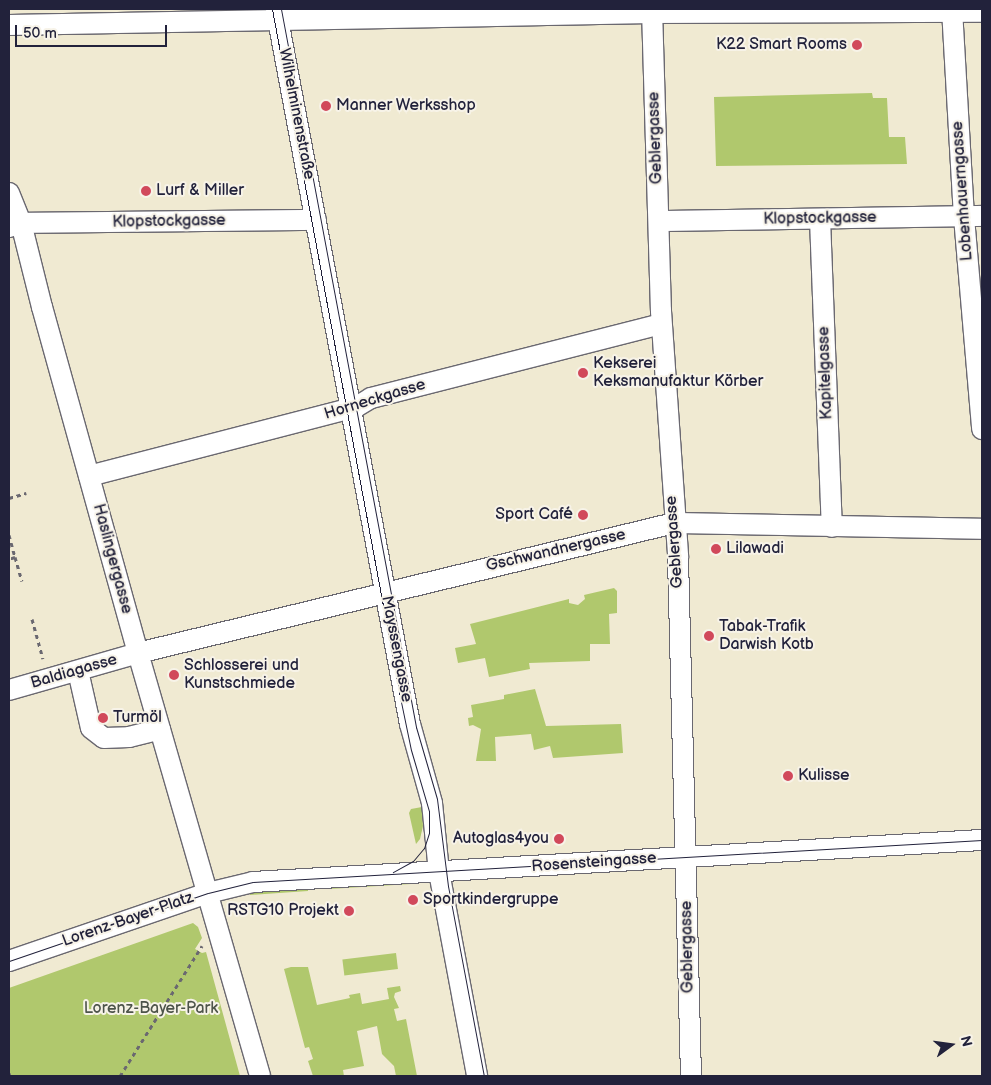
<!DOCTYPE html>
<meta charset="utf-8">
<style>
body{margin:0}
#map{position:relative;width:991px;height:1085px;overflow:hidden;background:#f0ead2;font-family:"Balsamiq Sans",sans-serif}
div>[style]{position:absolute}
.green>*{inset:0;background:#b0c86d;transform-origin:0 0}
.path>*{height:3px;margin-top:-1.5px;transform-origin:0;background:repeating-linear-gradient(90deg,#6a6870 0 4px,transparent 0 8px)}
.roads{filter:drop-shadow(1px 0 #6a6870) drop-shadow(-1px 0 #6a6870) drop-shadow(0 1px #6a6870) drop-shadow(0 -1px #6a6870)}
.minor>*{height:20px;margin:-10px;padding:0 10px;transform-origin:10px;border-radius:10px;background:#fff}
.tram>*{height:1px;margin:-0.5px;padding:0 0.5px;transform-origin:0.5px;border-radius:0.5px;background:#22223b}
.dots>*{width:14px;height:14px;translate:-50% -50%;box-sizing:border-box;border:2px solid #f7f3e8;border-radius:50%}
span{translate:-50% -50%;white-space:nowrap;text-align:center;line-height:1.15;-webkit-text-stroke:4px #f7f3e8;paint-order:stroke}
.poi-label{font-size:16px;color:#22223b}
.right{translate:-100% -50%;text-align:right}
.left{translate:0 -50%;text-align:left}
.street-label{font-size:16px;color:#22223b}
.park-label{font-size:16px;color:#4d544a}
.frame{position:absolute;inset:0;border:10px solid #22223b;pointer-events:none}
.north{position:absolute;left:926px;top:1020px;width:50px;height:50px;-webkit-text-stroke:4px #f7f3e8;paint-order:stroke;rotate:76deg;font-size:14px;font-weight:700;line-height:20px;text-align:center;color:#22223b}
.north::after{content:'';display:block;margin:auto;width:18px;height:22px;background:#22223b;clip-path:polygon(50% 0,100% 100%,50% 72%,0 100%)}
.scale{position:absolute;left:15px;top:25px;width:152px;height:22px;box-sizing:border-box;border:2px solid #22223b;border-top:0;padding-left:6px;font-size:15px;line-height:18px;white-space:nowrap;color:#22223b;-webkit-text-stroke:4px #f7f3e8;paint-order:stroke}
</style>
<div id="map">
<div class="green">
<div style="clip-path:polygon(872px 93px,873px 98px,887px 98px,889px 137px,905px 137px,907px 164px,716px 166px,714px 97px)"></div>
<div style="clip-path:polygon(614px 588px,617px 591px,617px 613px,609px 614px,610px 644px,590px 644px,590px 661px,529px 663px,530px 669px,489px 677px,485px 658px,458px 663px,455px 648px,476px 644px,470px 624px,569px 599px,569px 603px,578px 605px,585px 599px,584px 595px)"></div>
<div style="clip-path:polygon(535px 689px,546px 726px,621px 724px,623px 753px,553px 758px,550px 746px,534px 750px,531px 734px,495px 737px,496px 761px,476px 761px,481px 729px,473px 725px,469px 726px,468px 718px,473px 717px,471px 705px,504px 699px,504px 695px)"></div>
<div style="clip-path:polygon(422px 807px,423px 826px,420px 839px,416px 844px,409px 813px,411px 809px)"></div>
<div style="clip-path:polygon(411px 880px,411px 884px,329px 889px,329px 884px)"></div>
<div style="clip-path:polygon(308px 885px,308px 891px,250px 895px,250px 891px)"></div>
<div style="clip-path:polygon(193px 923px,198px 927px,202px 938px,195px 949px,202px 953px,206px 952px,240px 1076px,9px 1076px,9px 988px)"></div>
<div style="left:396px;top:953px;width:16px;height:54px;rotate:83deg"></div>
<div style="clip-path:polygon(291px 967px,308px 967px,317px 1005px,350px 998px,349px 995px,360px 993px,362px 1004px,389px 999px,387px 988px,400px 986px,401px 991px,395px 993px,394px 997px,399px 1008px,394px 1009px,397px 1021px,406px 1019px,417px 1076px,396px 1076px,394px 1066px,382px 1054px,377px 1026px,357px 1031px,364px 1066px,343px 1070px,344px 1076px,313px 1076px,308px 1061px,313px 1059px,309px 1047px,305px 1048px,284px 969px)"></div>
</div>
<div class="path">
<div style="left:9px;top:498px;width:18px;rotate:-16deg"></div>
<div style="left:9px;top:535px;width:23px;rotate:75deg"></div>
<div style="left:15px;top:557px;width:6px;rotate:162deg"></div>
<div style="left:15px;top:557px;width:25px;rotate:74deg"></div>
<div style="left:32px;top:619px;width:41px;rotate:74.6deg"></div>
<div style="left:9px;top:1073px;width:3px;rotate:72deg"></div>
<div style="left:120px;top:1076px;width:154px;rotate:-57.8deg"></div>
</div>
<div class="roads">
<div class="minor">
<div style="left:276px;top:9px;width:727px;rotate:79.39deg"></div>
<div style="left:410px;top:724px;width:82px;rotate:74.4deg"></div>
<div style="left:432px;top:803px;width:69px;rotate:84.2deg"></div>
<div style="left:439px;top:872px;width:208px;rotate:79.4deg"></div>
<div style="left:652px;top:9px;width:302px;rotate:88.3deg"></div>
<div style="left:661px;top:311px;width:247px;rotate:86deg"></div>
<div style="left:678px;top:557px;width:519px;rotate:88.57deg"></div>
<div style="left:952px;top:9px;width:208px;rotate:86.7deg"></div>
<div style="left:964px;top:217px;width:213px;rotate:85.1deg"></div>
<div style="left:9px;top:25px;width:643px;rotate:-1.07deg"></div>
<div style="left:652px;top:13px;width:330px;rotate:-0.2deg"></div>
<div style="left:9px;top:193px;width:32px;rotate:68deg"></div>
<div style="left:21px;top:223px;width:87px;rotate:76deg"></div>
<div style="left:42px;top:307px;width:359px;rotate:74.5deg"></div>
<div style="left:138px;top:653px;width:440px;rotate:73.9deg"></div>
<div style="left:820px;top:219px;width:308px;rotate:87.8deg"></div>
<div style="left:659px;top:221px;width:323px;rotate:-0.9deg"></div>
<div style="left:9px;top:227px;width:13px;rotate:-18deg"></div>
<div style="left:21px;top:223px;width:295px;rotate:-0.6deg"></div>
<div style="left:89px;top:476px;width:276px;rotate:-14.5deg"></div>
<div style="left:356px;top:407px;width:17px;rotate:-31deg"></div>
<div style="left:371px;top:398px;width:299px;rotate:-14.3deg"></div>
<div style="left:78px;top:671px;width:58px;rotate:77.2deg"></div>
<div style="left:91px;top:728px;width:16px;rotate:38deg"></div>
<div style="left:104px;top:738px;width:25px;rotate:-2deg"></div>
<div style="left:129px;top:737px;width:32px;rotate:-14deg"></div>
<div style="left:9px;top:690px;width:134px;rotate:-16deg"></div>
<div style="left:138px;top:653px;width:552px;rotate:-13.63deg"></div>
<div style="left:674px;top:523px;width:308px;rotate:1.1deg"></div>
<div style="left:9px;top:961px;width:210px;rotate:-18.9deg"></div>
<div style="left:208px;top:893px;width:46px;rotate:-13.7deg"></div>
<div style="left:253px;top:882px;width:730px;rotate:-3.3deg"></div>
</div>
</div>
<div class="tram">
<div style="left:272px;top:9px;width:700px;rotate:79.46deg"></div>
<div style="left:400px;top:697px;width:54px;rotate:78.3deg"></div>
<div style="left:411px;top:750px;width:64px;rotate:73.6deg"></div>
<div style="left:429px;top:811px;width:22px;rotate:90deg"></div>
<div style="left:429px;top:833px;width:16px;rotate:108deg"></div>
<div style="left:424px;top:848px;width:17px;rotate:130deg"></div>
<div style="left:413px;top:861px;width:23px;rotate:151deg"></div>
<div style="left:281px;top:9px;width:731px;rotate:79.35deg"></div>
<div style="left:416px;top:727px;width:75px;rotate:73.7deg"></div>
<div style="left:437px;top:799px;width:88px;rotate:82.8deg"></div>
<div style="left:448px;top:886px;width:193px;rotate:79.3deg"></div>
<div style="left:9px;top:961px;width:210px;rotate:-18.9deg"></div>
<div style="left:208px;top:893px;width:46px;rotate:-13.7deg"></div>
<div style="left:253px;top:882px;width:730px;rotate:-3.3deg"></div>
</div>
<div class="dots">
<div style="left:857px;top:45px;background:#d1495b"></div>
<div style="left:326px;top:106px;background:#d1495b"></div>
<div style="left:146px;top:191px;background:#d1495b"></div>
<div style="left:583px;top:373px;background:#d1495b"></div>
<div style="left:583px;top:515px;background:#d1495b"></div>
<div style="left:716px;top:549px;background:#d1495b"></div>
<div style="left:709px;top:636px;background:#d1495b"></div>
<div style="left:174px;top:675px;background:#d1495b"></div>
<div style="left:103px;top:718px;background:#d1495b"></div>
<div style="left:788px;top:776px;background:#d1495b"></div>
<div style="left:559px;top:839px;background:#d1495b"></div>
<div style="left:413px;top:900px;background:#d1495b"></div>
<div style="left:349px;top:911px;background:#d1495b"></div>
</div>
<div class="poi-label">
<span class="right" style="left:847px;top:45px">K22 Smart Rooms</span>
<span class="left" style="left:336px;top:106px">Manner Werksshop</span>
<span class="left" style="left:156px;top:191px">Lurf &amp; Miller</span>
<span class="left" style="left:593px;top:373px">Kekserei<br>Keksmanufaktur Körber</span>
<span class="right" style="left:573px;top:515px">Sport Café</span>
<span class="left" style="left:726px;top:549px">Lilawadi</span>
<span class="left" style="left:719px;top:636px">Tabak-Trafik<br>Darwish Kotb</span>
<span class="left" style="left:184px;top:675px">Schlosserei und<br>Kunstschmiede</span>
<span class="left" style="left:113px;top:718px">Turmöl</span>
<span class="left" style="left:798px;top:776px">Kulisse</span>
<span class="right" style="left:549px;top:839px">Autoglas4you</span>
<span class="left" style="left:423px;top:900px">Sportkindergruppe</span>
<span class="right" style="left:339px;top:911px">RSTG10 Projekt</span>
</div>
<div class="street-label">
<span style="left:296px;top:114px;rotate:79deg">Wilhelminenstraße</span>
<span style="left:656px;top:138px;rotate:-92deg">Geblergasse</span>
<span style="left:963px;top:191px;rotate:-94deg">Lobenhauerngasse</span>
<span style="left:820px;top:219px;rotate:-1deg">Klopstockgasse</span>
<span style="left:169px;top:222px;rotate:-1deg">Klopstockgasse</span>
<span style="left:826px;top:373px;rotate:-92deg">Kapitelgasse</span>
<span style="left:375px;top:400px;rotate:-17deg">Horneckgasse</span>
<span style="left:675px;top:542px;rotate:-94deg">Geblergasse</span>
<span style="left:556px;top:551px;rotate:-13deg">Gschwandnergasse</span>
<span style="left:112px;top:559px;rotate:75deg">Haslingergasse</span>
<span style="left:396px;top:649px;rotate:79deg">Mayssengasse</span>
<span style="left:74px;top:672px;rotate:-16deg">Baldiagasse</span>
<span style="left:594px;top:863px;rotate:-4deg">Rosensteingasse</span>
<span style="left:128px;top:920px;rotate:-19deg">Lorenz-Bayer-Platz</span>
<span style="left:688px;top:947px;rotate:-91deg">Geblergasse</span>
</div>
<div class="park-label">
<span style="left:151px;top:1009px">Lorenz-Bayer-Park</span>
</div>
<div class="frame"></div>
<div class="north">N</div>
<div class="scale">50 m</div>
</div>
